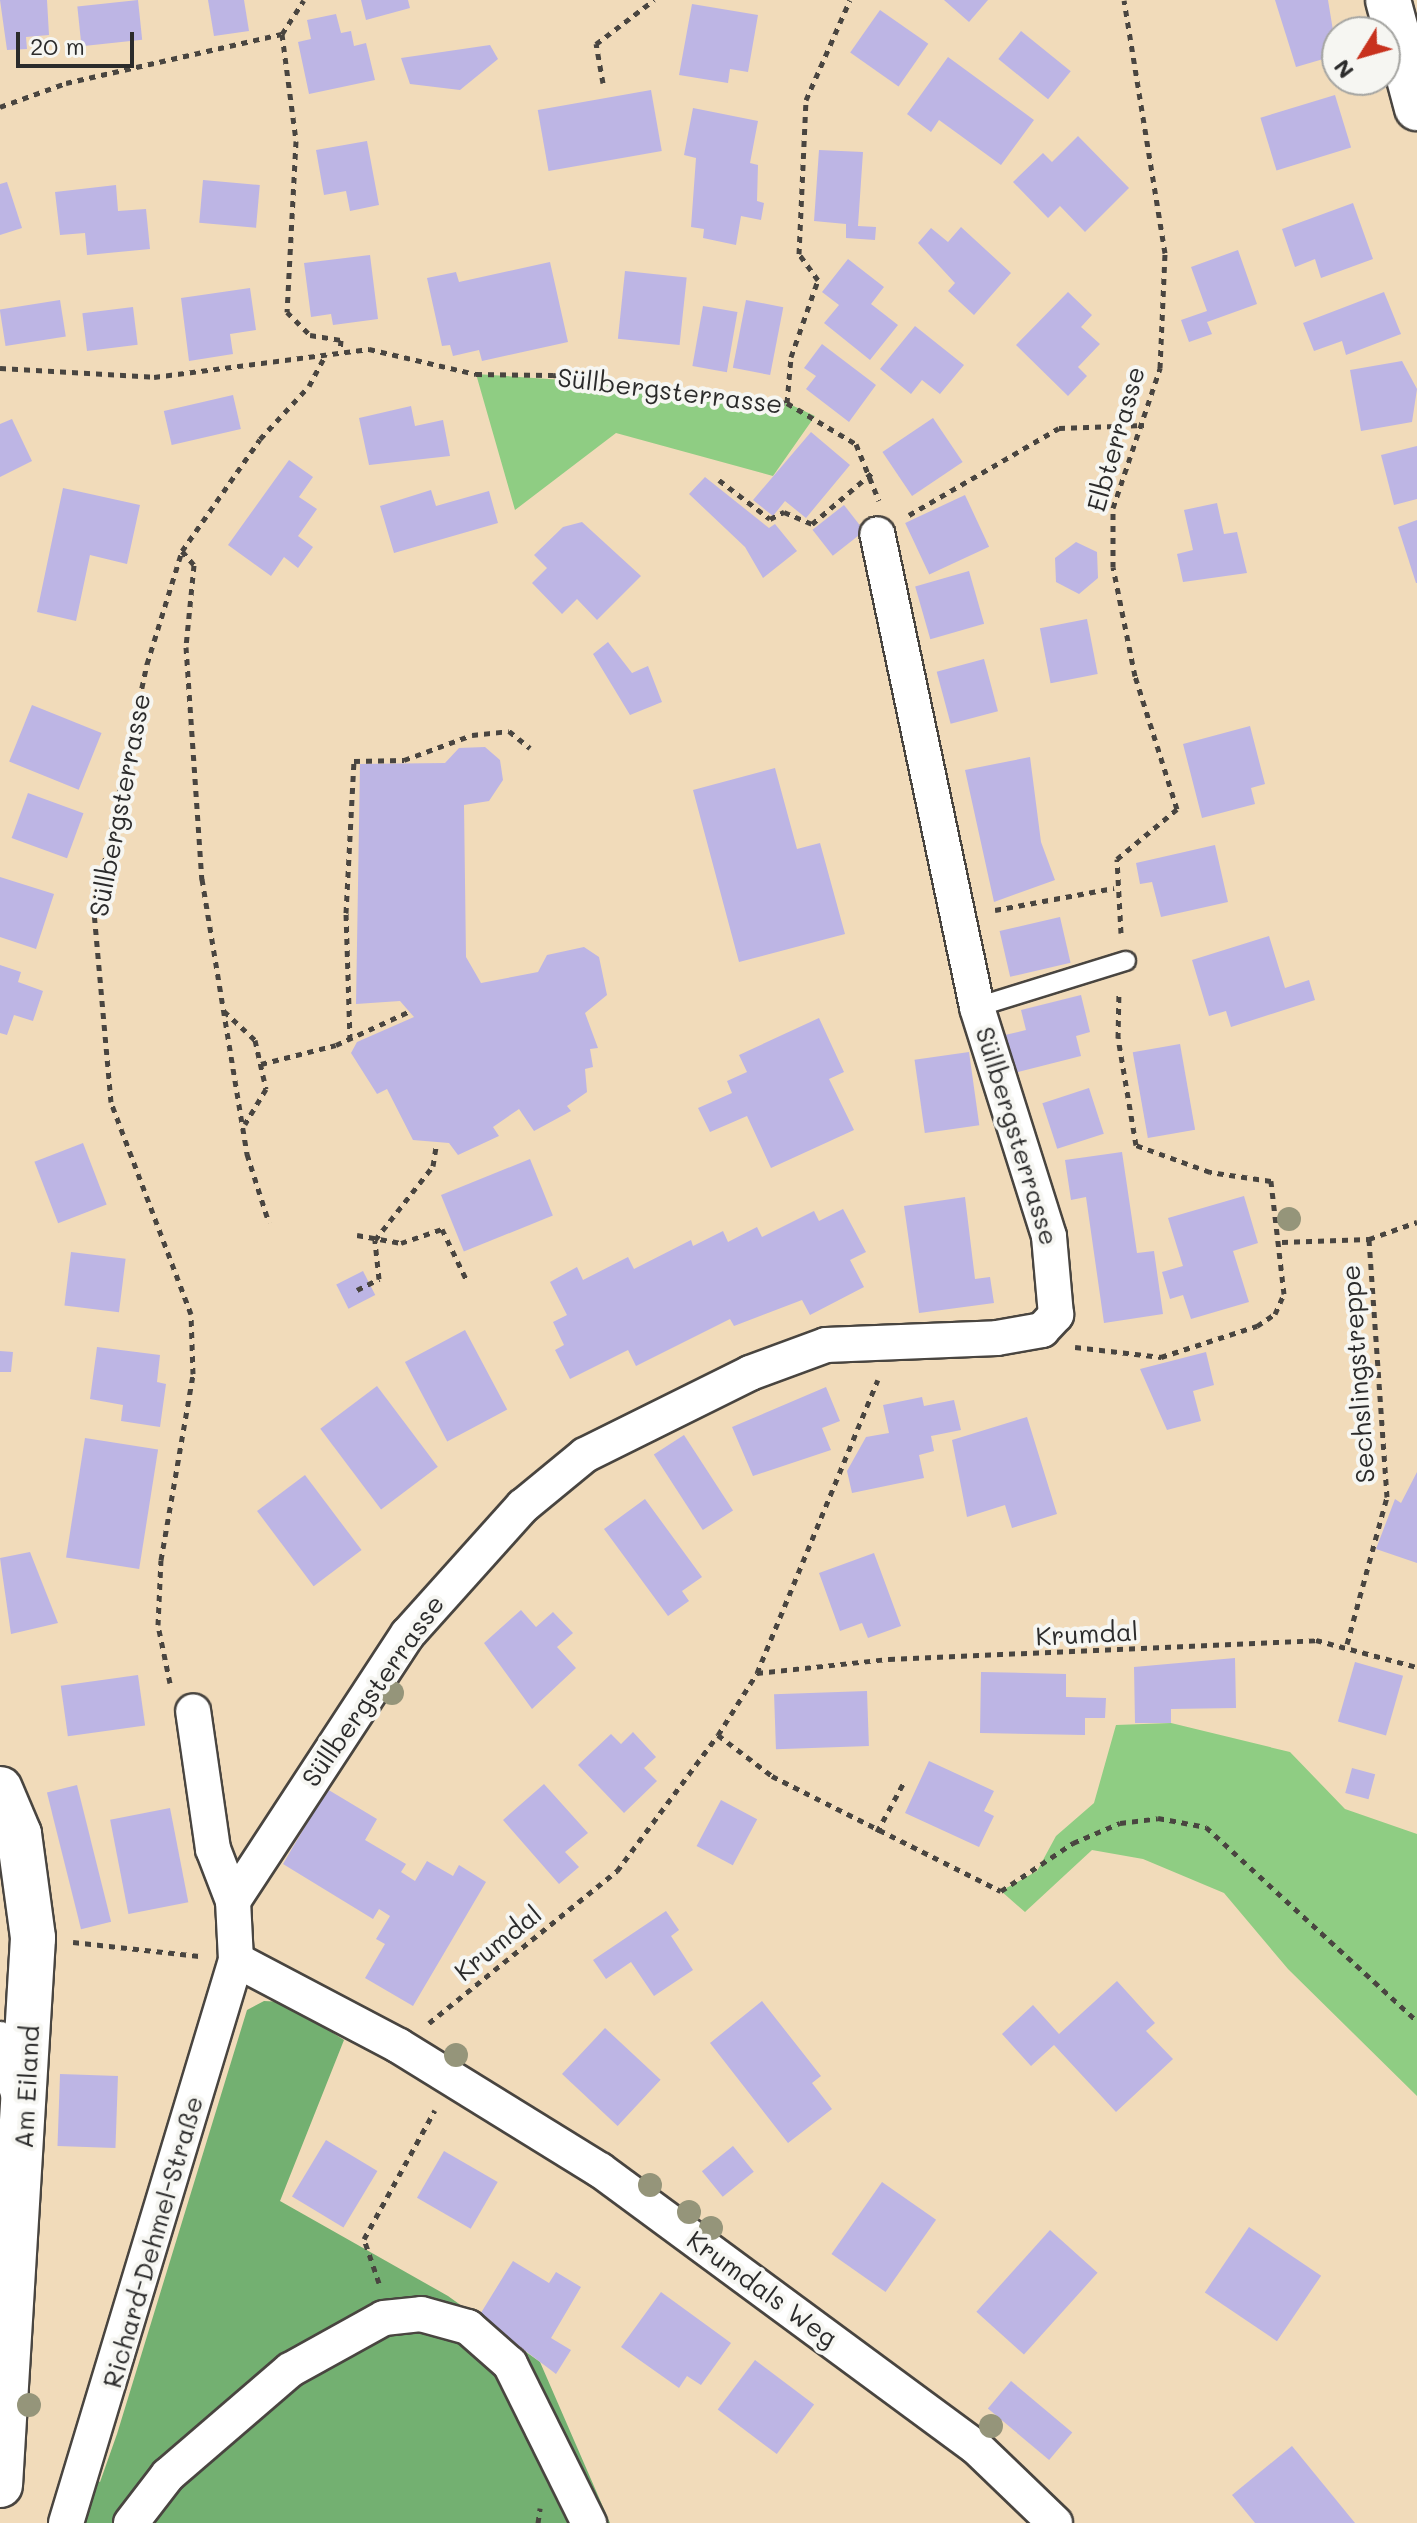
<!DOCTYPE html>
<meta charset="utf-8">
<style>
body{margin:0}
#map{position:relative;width:1417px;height:2523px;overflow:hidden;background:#f1dbba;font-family:Mali,sans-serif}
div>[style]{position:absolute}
.green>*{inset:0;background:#8fcd83}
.forest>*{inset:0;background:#73b071}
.building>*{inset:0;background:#bdb5e4;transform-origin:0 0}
.path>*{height:5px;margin-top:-2.5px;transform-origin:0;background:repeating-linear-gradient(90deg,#494540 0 6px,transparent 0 12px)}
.roads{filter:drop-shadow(2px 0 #494540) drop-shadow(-2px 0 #494540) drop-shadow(0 2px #494540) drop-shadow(0 -2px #494540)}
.service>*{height:18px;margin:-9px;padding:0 9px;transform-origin:9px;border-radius:9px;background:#fff}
.minor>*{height:34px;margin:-17px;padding:0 17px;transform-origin:17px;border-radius:17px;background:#fff}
.tertiary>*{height:44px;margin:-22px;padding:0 22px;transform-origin:22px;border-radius:22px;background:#fff}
.trees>*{width:24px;height:24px;margin:-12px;border-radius:50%;background:#95957a}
span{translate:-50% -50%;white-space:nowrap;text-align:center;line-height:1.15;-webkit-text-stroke:8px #f6f6f2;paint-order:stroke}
.street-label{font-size:26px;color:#2b2b2b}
.north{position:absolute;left:1321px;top:16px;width:80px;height:80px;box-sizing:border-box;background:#f6f6f2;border:2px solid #a5a5a2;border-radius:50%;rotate:233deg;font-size:22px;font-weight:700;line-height:32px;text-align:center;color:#2b2b2b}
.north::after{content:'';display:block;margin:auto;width:28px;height:36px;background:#c8321e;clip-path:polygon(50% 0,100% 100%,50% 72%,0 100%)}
.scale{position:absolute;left:16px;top:32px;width:118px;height:36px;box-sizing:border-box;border:4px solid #2b2b2b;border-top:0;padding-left:10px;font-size:24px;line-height:28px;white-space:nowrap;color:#2b2b2b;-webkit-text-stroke:6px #f6f6f2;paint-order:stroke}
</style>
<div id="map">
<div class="green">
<div style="clip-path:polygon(476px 374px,652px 386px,787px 403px,815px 416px,773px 476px,616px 433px,515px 510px)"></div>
<div style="clip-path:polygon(1171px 1723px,1290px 1752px,1345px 1809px,1417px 1834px,1417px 2096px,1288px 1969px,1224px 1893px,1143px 1859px,1092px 1850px,1025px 1912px,1001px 1891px,1037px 1871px,1056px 1836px,1094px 1803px,1116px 1725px)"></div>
</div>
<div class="forest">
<div style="clip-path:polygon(264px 2001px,285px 2002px,344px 2040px,280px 2201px,448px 2296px,540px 2362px,610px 2523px,73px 2523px,88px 2475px,100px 2482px,117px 2434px,247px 2010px)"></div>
</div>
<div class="building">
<div style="clip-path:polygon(0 0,47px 0,49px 35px,26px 37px,27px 49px,7px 50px)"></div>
<div style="left:138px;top:0;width:40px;height:61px;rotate:84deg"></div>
<div style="clip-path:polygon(208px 0,244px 0,249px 31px,214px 36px)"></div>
<div style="clip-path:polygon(361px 0,408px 0,410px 8px,366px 20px)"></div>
<div style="clip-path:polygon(944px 0,988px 0,969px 22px)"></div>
<div style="clip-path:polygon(1275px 0,1328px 0,1337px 55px,1296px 67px)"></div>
<div style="clip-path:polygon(692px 4px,758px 15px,748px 72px,730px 69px,728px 83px,679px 75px)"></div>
<div style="left:880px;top:10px;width:59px;height:52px;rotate:35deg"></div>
<div style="clip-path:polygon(336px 14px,341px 33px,351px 31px,354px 46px,366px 43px,375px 80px,309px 94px,298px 42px,311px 39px,307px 20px)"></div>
<div style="left:1021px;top:31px;width:64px;height:36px;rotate:39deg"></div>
<div style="clip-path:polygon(490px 45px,498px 59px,460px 90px,410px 84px,401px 58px)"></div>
<div style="clip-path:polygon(948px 57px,1034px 120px,1001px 165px,939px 120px,931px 132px,907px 114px)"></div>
<div style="left:651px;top:90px;width:62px;height:115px;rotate:80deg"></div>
<div style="left:1335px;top:95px;width:55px;height:78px;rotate:73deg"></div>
<div style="clip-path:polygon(693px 108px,758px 121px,750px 163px,758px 165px,757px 201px,764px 203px,761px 220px,741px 216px,736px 245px,703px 238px,704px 229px,691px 227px,696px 158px,684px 155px)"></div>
<div style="clip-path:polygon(1078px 136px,1129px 188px,1085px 232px,1060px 206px,1048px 218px,1013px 182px,1043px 153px,1052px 162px)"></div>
<div style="clip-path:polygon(367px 141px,379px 205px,350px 211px,346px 191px,324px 195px,316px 150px)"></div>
<div style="clip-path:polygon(819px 150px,863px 152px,858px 226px,876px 227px,875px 240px,846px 238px,846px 224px,814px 221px)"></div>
<div style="left:203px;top:180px;width:57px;height:43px;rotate:5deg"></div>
<div style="clip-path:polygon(7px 182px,22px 228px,0 235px,0 184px)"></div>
<div style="clip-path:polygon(116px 185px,118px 211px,146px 209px,150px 249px,87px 255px,85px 233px,60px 235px,55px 192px)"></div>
<div style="clip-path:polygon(1353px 203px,1373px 259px,1321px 278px,1315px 259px,1295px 267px,1282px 229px)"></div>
<div style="clip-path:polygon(961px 227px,1011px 273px,974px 315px,948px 291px,955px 283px,918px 243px,931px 228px,948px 242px)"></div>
<div style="clip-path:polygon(1238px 250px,1257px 304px,1207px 322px,1212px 334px,1189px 342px,1181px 320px,1207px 311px,1191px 267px)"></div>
<div style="clip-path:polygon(370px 255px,378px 319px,333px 325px,331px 314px,311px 317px,304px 263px)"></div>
<div style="clip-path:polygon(848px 259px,884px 287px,871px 304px,898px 325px,870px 360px,824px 323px,839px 305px,822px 292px)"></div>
<div style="clip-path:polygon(550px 262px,568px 342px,482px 361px,479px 350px,453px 356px,450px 345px,442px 346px,427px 278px,456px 272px,459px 282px)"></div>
<div style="left:625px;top:271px;width:62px;height:68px;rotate:6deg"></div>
<div style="clip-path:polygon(250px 288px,256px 330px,230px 334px,233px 354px,189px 361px,181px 298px)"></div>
<div style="clip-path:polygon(1068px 292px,1092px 315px,1081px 327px,1100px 344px,1078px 367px,1087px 376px,1068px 396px,1016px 345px)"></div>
<div style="clip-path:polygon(1384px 292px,1401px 334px,1346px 355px,1342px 341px,1314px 351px,1303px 323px)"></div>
<div style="left:60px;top:300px;width:37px;height:61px;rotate:81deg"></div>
<div style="left:746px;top:300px;width:38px;height:69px;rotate:11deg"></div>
<div style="left:703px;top:306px;width:35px;height:61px;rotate:10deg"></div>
<div style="left:133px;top:307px;width:38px;height:51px;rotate:83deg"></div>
<div style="clip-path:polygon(915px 326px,964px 365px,940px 394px,922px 380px,911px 394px,880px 369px)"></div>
<div style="clip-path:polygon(822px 344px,876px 385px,849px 422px,806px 389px,816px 376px,804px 368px)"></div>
<div style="clip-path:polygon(1402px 361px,1417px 389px,1412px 422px,1361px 431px,1350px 370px)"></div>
<div style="left:233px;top:395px;width:35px;height:71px;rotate:77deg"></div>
<div style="clip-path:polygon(411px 406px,415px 426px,443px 420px,450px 456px,369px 465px,359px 418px)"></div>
<div style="left:933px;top:418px;width:53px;height:61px;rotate:56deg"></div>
<div style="clip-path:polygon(12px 419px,32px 461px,0 477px,0 424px)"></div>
<div style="clip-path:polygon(811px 432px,850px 465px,806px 518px,785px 501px,773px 516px,753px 500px)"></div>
<div style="clip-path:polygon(1417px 446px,1417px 499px,1394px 505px,1381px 455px)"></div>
<div style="clip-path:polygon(289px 460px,313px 477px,299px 497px,317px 509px,298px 536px,313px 547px,298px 568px,284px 557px,271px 576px,228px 545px)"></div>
<div style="clip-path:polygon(705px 477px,769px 528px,775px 524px,797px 551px,763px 578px,745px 547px,689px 494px)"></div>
<div style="clip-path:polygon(63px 488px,140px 505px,127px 564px,90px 555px,76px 621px,37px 612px)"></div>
<div style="clip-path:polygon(431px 490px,436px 506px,489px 491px,498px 523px,394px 553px,380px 506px)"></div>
<div style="left:965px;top:495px;width:57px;height:66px;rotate:65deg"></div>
<div style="clip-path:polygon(1217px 503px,1224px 534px,1237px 532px,1247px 573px,1183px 582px,1177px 554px,1193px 550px,1184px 510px)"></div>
<div style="left:844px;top:505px;width:33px;height:40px;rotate:52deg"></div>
<div style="clip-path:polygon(1417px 520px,1417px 583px,1416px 583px,1398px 527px)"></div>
<div style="clip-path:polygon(582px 522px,641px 576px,597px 620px,577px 599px,562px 614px,532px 583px,547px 568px,534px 555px,563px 527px)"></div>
<div style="clip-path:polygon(1076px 542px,1097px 552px,1098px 578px,1079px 594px,1056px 582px,1055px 558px)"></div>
<div style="left:969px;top:571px;width:55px;height:56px;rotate:74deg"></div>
<div style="left:1087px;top:619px;width:56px;height:48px;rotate:79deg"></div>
<div style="clip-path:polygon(608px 642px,632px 673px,648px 666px,662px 702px,630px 715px,593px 654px)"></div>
<div style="left:984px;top:659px;width:54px;height:49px;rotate:75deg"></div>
<div style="left:32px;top:705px;width:75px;height:61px;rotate:22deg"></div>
<div style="clip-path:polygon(1250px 726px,1265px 784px,1251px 788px,1255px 804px,1202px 818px,1183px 744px)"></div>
<div style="clip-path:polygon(485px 747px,500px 760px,503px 780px,489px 801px,464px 805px,466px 957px,481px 983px,538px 972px,547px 955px,584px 947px,599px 957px,607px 995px,585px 1013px,598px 1048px,590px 1049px,593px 1067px,585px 1069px,587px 1092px,567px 1106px,571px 1111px,534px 1131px,519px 1109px,493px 1127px,499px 1136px,458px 1155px,449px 1143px,413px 1140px,387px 1089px,377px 1094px,351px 1053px,357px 1042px,414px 1017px,400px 1001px,356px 1004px,360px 764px,445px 763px,459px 748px)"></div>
<div style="clip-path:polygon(1030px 757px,1041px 842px,1055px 880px,994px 902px,965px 770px)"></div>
<div style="clip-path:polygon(775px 768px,797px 849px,820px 843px,845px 934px,739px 962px,693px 790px)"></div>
<div style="left:28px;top:793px;width:59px;height:48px;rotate:20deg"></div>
<div style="clip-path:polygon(1215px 845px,1228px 902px,1161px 917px,1152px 882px,1140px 884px,1136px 863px)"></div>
<div style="clip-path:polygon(0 877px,54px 894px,36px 949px,0 937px)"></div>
<div style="left:1060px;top:917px;width:47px;height:62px;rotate:77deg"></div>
<div style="clip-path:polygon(1269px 936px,1285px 988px,1309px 980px,1315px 1000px,1231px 1027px,1226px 1011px,1209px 1016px,1192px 960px)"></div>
<div style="clip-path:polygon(0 965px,21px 972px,18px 982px,43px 991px,33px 1021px,14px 1015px,7px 1035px,0 1033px)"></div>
<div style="clip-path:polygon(1081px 995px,1090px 1032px,1076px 1036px,1081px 1056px,1014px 1073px,1005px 1035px,1026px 1030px,1021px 1010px)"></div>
<div style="clip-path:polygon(819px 1018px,844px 1072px,829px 1079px,854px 1130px,771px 1168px,747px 1116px,710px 1132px,698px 1108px,732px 1093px,727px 1081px,747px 1072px,739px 1055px)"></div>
<div style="left:1180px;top:1044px;width:87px;height:48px;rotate:80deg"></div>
<div style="left:969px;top:1052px;width:74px;height:55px;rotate:82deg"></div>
<div style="left:1089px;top:1088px;width:48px;height:49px;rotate:72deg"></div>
<div style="left:83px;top:1143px;width:66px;height:52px;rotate:69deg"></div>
<div style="clip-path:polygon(1122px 1152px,1137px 1253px,1154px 1251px,1163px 1314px,1104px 1323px,1086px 1197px,1071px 1200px,1065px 1160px)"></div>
<div style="left:530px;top:1159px;width:61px;height:96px;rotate:68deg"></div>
<div style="clip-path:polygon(1244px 1196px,1258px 1243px,1233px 1251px,1249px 1302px,1191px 1319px,1183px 1295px,1170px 1299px,1162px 1272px,1183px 1266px,1168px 1218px)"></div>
<div style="clip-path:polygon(965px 1197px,975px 1279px,990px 1277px,994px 1303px,919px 1313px,904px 1206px)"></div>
<div style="clip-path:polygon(843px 1209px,866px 1252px,850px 1260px,864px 1287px,810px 1315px,802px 1300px,734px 1326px,730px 1319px,636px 1366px,628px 1350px,570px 1379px,555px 1350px,564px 1345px,553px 1322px,567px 1315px,550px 1282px,577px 1267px,583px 1280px,628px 1257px,634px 1269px,691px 1240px,693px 1246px,723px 1231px,728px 1242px,757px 1227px,762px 1237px,814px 1211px,819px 1221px)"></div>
<div style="left:71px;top:1252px;width:55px;height:54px;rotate:7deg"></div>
<div style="left:363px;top:1271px;width:27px;height:30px;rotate:63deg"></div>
<div style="left:465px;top:1330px;width:90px;height:68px;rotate:62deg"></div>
<div style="clip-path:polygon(97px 1347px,160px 1355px,157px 1382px,166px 1384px,160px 1427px,121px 1421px,123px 1405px,90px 1399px)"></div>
<div style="clip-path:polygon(0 1351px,13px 1352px,11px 1372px,0 1372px)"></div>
<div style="clip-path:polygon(1206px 1352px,1214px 1385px,1193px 1391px,1201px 1421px,1167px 1430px,1140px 1369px)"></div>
<div style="left:377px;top:1386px;width:101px;height:71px;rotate:53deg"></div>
<div style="clip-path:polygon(826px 1387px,840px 1421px,822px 1428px,831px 1450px,753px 1476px,732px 1427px)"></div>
<div style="clip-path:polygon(922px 1397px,924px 1406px,954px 1400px,961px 1430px,931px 1436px,934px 1451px,919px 1455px,924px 1478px,852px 1493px,847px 1471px,866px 1437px,889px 1433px,883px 1405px)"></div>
<div style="clip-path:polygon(1027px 1417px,1057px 1514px,1012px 1528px,1005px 1505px,967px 1517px,952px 1440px)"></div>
<div style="left:684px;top:1435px;width:90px;height:36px;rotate:57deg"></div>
<div style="left:85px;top:1438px;width:74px;height:121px;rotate:9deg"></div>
<div style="clip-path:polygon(1417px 1472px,1417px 1563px,1376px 1549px,1395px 1499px,1401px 1503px)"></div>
<div style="left:305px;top:1475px;width:94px;height:60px;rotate:53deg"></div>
<div style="clip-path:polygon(645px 1499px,702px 1577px,682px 1591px,689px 1601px,668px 1616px,604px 1529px)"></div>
<div style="clip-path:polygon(30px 1552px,58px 1623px,11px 1634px,0 1558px)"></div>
<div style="clip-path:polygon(874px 1553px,901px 1626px,868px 1638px,862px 1623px,840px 1631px,819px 1573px)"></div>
<div style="clip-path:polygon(521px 1610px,536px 1627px,553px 1612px,573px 1633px,557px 1647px,576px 1668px,532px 1709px,484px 1643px)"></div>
<div style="clip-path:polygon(1235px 1658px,1236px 1708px,1171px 1709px,1171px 1723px,1135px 1723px,1134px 1667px)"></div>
<div style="left:1355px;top:1662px;width:50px;height:62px;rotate:16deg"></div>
<div style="clip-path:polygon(981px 1672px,1066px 1674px,1066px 1697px,1106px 1698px,1105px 1718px,1085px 1718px,1085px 1735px,980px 1733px)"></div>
<div style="left:138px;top:1675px;width:51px;height:78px;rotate:82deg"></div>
<div style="left:867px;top:1691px;width:55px;height:93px;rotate:88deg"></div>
<div style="clip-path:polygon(633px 1732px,656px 1757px,644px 1768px,657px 1781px,624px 1813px,578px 1765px,611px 1734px,621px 1744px)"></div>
<div style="clip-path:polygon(929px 1761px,994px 1791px,984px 1811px,994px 1816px,979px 1847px,905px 1813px)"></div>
<div style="left:1352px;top:1768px;width:24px;height:26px;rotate:15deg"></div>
<div style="clip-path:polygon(544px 1784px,588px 1833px,565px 1852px,579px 1867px,559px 1884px,503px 1820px)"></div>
<div style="left:77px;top:1785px;width:141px;height:31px;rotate:76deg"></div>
<div style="clip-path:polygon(327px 1789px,377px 1819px,365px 1840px,406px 1864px,401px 1872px,415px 1881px,427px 1861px,453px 1876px,459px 1865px,486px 1882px,413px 2006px,365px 1978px,385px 1944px,376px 1939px,390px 1916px,379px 1909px,373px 1919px,283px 1864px)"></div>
<div style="left:721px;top:1800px;width:41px;height:52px;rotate:28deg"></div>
<div style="left:170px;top:1808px;width:96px;height:61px;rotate:79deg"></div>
<div style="clip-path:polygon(666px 1911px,679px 1930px,671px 1936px,693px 1970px,654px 1996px,631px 1962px,606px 1979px,593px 1960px)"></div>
<div style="clip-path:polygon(1117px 1981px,1155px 2023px,1146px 2031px,1173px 2059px,1116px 2112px,1054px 2045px,1031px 2066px,1002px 2034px,1033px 2005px,1059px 2034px)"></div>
<div style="clip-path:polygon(762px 2001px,821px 2076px,812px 2083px,832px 2109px,788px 2143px,710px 2043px)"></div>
<div style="left:605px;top:2028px;width:76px;height:63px;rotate:43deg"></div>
<div style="left:60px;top:2074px;width:58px;height:72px;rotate:2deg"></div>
<div style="left:326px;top:2140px;width:60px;height:66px;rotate:31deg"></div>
<div style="left:733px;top:2146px;width:33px;height:40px;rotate:51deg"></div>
<div style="left:444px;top:2151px;width:62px;height:54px;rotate:30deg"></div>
<div style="left:882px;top:2182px;width:66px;height:88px;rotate:35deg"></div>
<div style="left:1249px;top:2227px;width:87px;height:79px;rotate:34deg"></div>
<div style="left:1050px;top:2230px;width:64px;height:110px;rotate:42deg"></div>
<div style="clip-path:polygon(513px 2261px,549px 2283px,556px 2272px,581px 2287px,551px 2338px,571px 2350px,556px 2374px,479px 2316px)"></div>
<div style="clip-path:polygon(661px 2292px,731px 2343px,701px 2385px,687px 2376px,679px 2388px,621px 2347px)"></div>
<div style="left:755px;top:2360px;width:74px;height:62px;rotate:37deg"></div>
<div style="left:1011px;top:2381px;width:80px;height:36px;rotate:40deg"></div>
<div style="clip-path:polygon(1292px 2446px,1355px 2523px,1255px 2523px,1232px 2495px)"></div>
</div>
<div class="path">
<div style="left:282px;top:34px;width:108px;rotate:82.5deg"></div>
<div style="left:296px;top:141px;width:171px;rotate:93deg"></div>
<div style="left:287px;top:312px;width:33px;rotate:45deg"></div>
<div style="left:310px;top:335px;width:31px;rotate:9deg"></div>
<div style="left:341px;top:340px;width:11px;rotate:95deg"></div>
<div style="left:603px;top:83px;width:40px;rotate:-100deg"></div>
<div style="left:596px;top:44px;width:73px;rotate:-37.2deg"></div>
<div style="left:0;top:107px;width:70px;rotate:-20deg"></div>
<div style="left:66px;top:83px;width:221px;rotate:-12.8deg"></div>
<div style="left:282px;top:34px;width:40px;rotate:-57.1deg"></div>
<div style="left:0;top:368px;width:154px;rotate:3.3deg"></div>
<div style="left:154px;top:377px;width:217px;rotate:-7.4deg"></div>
<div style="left:369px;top:349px;width:110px;rotate:13.2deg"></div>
<div style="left:476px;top:374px;width:77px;rotate:0.7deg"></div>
<div style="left:553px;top:375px;width:236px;rotate:6.8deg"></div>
<div style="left:787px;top:403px;width:80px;rotate:30.7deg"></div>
<div style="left:856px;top:444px;width:61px;rotate:68deg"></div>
<div style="left:787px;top:403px;width:46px;rotate:-85deg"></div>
<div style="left:791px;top:357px;width:82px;rotate:-70.7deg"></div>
<div style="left:818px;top:280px;width:32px;rotate:-126deg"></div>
<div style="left:799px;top:254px;width:154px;rotate:-87.4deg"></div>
<div style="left:806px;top:100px;width:109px;rotate:-66.3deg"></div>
<div style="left:719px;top:480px;width:64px;rotate:37.4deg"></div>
<div style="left:770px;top:519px;width:16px;rotate:-27deg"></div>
<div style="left:784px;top:512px;width:30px;rotate:23deg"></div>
<div style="left:812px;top:524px;width:80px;rotate:-40.4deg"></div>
<div style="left:909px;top:515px;width:173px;rotate:-30.1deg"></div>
<div style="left:1059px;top:428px;width:85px;rotate:-2deg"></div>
<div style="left:182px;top:551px;width:18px;rotate:49deg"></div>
<div style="left:194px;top:565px;width:82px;rotate:95.6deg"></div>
<div style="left:186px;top:647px;width:233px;rotate:86.1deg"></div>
<div style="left:202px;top:879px;width:279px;rotate:80.7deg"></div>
<div style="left:247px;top:1154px;width:72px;rotate:72.3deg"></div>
<div style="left:995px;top:910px;width:121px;rotate:-10.5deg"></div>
<div style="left:1121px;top:933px;width:74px;rotate:-93.1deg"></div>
<div style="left:1117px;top:859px;width:78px;rotate:-39.8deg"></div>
<div style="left:1177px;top:809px;width:139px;rotate:-107.5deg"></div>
<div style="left:1135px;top:676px;width:111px;rotate:-101.4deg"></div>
<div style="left:1113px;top:567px;width:59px;rotate:-90deg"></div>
<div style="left:1113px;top:508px;width:148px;rotate:-71.4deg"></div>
<div style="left:1160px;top:368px;width:115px;rotate:-87.5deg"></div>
<div style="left:1165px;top:253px;width:256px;rotate:-99.2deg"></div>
<div style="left:224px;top:1011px;width:42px;rotate:43.1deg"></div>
<div style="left:255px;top:1040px;width:50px;rotate:77.3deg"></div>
<div style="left:266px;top:1089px;width:41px;rotate:121deg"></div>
<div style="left:350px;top:1040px;width:127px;rotate:-91.8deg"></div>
<div style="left:346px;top:913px;width:152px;rotate:-87deg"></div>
<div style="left:354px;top:761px;width:50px;rotate:-1.1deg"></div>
<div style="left:404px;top:760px;width:72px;rotate:-20.2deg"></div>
<div style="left:472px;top:735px;width:37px;rotate:-6deg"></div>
<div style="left:509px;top:731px;width:27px;rotate:39deg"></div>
<div style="left:261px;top:1064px;width:77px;rotate:-14.2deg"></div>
<div style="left:336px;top:1045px;width:81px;rotate:-24.7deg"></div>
<div style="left:357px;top:1235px;width:45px;rotate:10.3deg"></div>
<div style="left:401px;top:1243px;width:43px;rotate:-18.9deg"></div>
<div style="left:442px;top:1229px;width:58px;rotate:64.3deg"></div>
<div style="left:1282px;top:1242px;width:87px;rotate:-2deg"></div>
<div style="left:1369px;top:1239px;width:51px;rotate:-19.5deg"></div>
<div style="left:357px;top:1290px;width:25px;rotate:-27deg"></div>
<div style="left:379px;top:1279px;width:39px;rotate:-96deg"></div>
<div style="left:375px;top:1240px;width:94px;rotate:-51.9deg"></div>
<div style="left:433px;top:1166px;width:19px;rotate:-81deg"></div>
<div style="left:1075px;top:1347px;width:87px;rotate:6.6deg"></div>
<div style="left:1161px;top:1357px;width:101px;rotate:-17.9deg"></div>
<div style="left:1257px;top:1326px;width:22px;rotate:-34deg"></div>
<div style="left:1275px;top:1314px;width:22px;rotate:-66deg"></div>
<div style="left:1284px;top:1294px;width:114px;rotate:-96.6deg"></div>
<div style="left:1271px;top:1181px;width:62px;rotate:-171.6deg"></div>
<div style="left:1210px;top:1172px;width:79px;rotate:-160deg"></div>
<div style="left:1136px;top:1145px;width:109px;rotate:-99.5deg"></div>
<div style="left:1118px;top:1038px;width:47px;rotate:-88.8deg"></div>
<div style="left:1347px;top:1644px;width:152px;rotate:-74.8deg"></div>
<div style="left:1387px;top:1497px;width:259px;rotate:-94deg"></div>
<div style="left:757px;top:1673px;width:133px;rotate:-6.1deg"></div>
<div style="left:889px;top:1659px;width:427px;rotate:-2.5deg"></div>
<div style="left:1316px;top:1640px;width:105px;rotate:15deg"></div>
<div style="left:170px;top:1683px;width:59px;rotate:-101.7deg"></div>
<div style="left:158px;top:1625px;width:65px;rotate:-87.4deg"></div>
<div style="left:161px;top:1560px;width:189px;rotate:-80.2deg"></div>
<div style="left:193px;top:1374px;width:60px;rotate:-91.9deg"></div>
<div style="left:191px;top:1314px;width:227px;rotate:-110.7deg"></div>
<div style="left:111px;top:1102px;width:192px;rotate:-95.1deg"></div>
<div style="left:94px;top:911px;width:253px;rotate:-77.9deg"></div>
<div style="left:147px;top:664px;width:118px;rotate:-72.8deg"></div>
<div style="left:182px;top:551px;width:136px;rotate:-55.1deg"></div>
<div style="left:260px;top:439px;width:72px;rotate:-47.2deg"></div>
<div style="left:309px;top:386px;width:36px;rotate:-62deg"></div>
<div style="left:718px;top:1735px;width:68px;rotate:37.2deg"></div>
<div style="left:772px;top:1776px;width:256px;rotate:26.7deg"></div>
<div style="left:1001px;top:1891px;width:87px;rotate:-33.7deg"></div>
<div style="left:1073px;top:1843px;width:51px;rotate:-23.1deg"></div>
<div style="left:1120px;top:1823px;width:38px;rotate:-7deg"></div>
<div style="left:1158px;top:1818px;width:49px;rotate:10.6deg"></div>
<div style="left:1206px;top:1827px;width:287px;rotate:42.6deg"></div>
<div style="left:877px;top:1832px;width:57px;rotate:-61.6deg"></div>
<div style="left:73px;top:1942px;width:127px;rotate:6.3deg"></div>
<div style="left:429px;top:2023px;width:242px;rotate:-39deg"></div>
<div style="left:617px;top:1871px;width:169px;rotate:-53.4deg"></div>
<div style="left:718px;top:1735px;width:73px;rotate:-57.8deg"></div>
<div style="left:757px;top:1673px;width:317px;rotate:-67.6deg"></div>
<div style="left:379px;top:2283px;width:46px;rotate:-108.8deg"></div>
<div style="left:364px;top:2239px;width:147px;rotate:-61.2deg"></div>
<div style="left:538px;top:2523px;width:15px;rotate:-82deg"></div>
</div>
<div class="roads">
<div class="service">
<div style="left:977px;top:1007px;width:156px;rotate:-17.2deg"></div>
</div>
<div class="minor">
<div style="left:233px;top:1901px;width:319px;rotate:-56.8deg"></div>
<div style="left:408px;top:1634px;width:172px;rotate:-48.1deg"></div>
<div style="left:523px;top:1506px;width:80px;rotate:-39.4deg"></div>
<div style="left:585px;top:1455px;width:184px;rotate:-26.4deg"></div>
<div style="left:750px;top:1373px;width:81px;rotate:-20.2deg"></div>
<div style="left:826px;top:1345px;width:171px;rotate:-2.3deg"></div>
<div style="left:997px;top:1338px;width:46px;rotate:-10.1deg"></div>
<div style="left:1042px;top:1330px;width:21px;rotate:-47deg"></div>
<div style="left:1056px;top:1315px;width:79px;rotate:-95.1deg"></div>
<div style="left:1049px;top:1236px;width:240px;rotate:-107.5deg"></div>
<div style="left:977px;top:1007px;width:483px;rotate:-101.9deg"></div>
<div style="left:236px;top:1960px;width:184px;rotate:27.8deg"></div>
<div style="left:399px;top:2046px;width:236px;rotate:31.7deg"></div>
<div style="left:600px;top:2170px;width:466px;rotate:36.4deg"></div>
<div style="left:975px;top:2446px;width:111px;rotate:43.9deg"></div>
<div style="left:0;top:2039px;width:57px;rotate:71.6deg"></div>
<div style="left:66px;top:2523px;width:588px;rotate:-73.2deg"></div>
<div style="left:236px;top:1960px;width:59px;rotate:-92.9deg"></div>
<div style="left:233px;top:1901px;width:56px;rotate:-111deg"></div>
<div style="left:213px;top:1849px;width:139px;rotate:-98.2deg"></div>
<div style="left:131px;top:2523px;width:61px;rotate:-52.4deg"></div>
<div style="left:168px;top:2475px;width:161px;rotate:-40.7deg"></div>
<div style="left:290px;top:2370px;width:107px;rotate:-29deg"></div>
<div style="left:384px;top:2318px;width:37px;rotate:-6deg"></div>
<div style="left:421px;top:2314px;width:49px;rotate:15.5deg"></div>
<div style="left:468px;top:2327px;width:56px;rotate:41.4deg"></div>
<div style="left:510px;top:2364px;width:178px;rotate:63.6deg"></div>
</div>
<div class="tertiary">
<div style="left:1388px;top:0;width:112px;rotate:75deg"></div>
<div style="left:0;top:1789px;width:49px;rotate:67.1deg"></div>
<div style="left:19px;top:1834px;width:105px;rotate:82.3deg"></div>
<div style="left:33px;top:1938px;width:548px;rotate:93.45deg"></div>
</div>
</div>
<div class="trees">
<div style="left:1289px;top:1219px"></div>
<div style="left:392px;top:1693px"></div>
<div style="left:456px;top:2055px"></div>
<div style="left:650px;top:2185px"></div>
<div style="left:689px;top:2212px"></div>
<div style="left:711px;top:2228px"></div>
<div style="left:29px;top:2405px"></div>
<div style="left:991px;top:2426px"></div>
</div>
<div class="street-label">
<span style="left:670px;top:391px;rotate:7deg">Süllbergsterrasse</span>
<span style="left:1116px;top:439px;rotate:-74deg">Elbterrasse</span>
<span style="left:120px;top:805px;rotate:-79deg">Süllbergsterrasse</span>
<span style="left:1017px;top:1136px;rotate:73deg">Süllbergsterrasse</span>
<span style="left:1358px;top:1374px;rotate:-94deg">Sechslingstreppe</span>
<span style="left:1087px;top:1634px;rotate:-3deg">Krumdal</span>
<span style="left:373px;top:1691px;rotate:-55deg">Süllbergsterrasse</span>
<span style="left:498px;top:1943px;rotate:-39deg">Krumdal</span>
<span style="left:27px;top:2087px;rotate:-87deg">Am Eiland</span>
<span style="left:153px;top:2242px;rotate:-74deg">Richard-Dehmel-Straße</span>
<span style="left:762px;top:2289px;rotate:36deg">Krumdals Weg</span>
</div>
<div class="north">N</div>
<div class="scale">20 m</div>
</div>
